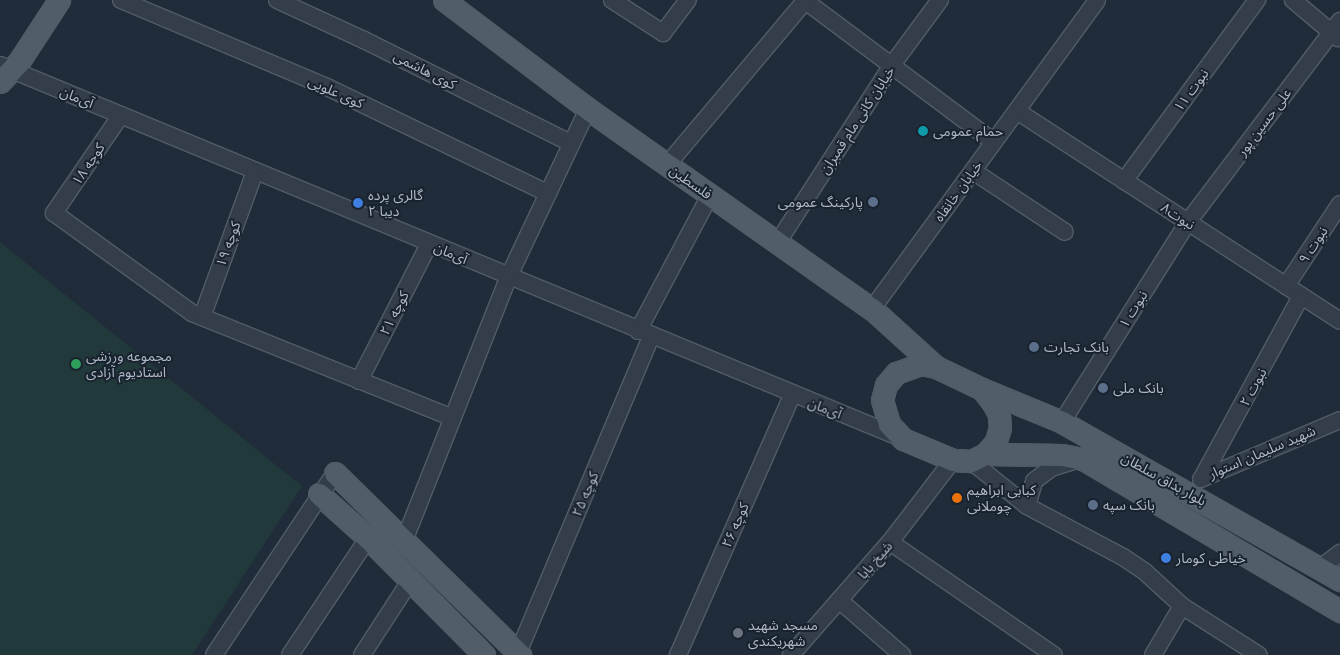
<!DOCTYPE html>
<meta charset="utf-8">
<style>
body{margin:0}
#map{position:relative;width:1340px;height:655px;overflow:hidden;background:#202c3a;font-family:Lato,"Noto Sans Arabic",sans-serif}
div>[style]{position:absolute}
.green>*{inset:0;background:#22393b}
.roads{filter:drop-shadow(1px 0 #525c68) drop-shadow(-1px 0 #525c68) drop-shadow(0 1px #525c68) drop-shadow(0 -1px #525c68)}
.minor>*{height:16px;margin:-8px;padding:0 8px;transform-origin:8px;border-radius:8px;background:#343e4a}
.major>*{height:21px;margin:-10.5px;padding:0 10.5px;transform-origin:10.5px;border-radius:10.5px;background:#525d6a}
.dots>*{width:14px;height:14px;translate:-50% -50%;box-sizing:border-box;border:2px solid #19232f;border-radius:50%}
span{translate:-50% -50%;white-space:nowrap;text-align:center;line-height:1.15;-webkit-text-stroke:4px #19232f;paint-order:stroke}
.street-label{font-size:14px;color:#afb9c6}
.poi-label{font-size:14px;color:#afb9c6}
.left{translate:0 -50%;text-align:left}
.right{translate:-100% -50%;text-align:right}
</style>
<div id="map">
<div class="green">
<div style="clip-path:polygon(0 242px,302px 486px,192px 655px,0 655px)"></div>
</div>
<div class="roads">
<div class="minor">
<div style="left:121px;top:0;width:226px;rotate:22.9deg"></div>
<div style="left:329px;top:88px;width:242px;rotate:25.7deg"></div>
<div style="left:277px;top:0;width:96px;rotate:24.7deg"></div>
<div style="left:364px;top:40px;width:231px;rotate:26.5deg"></div>
<div style="left:612px;top:0;width:61px;rotate:32.9deg"></div>
<div style="left:663px;top:33px;width:41px;rotate:-52.9deg"></div>
<div style="left:804px;top:0;width:237px;rotate:36.8deg"></div>
<div style="left:1293px;top:0;width:59px;rotate:40.2deg"></div>
<div style="left:0;top:65px;width:975px;rotate:22.49deg"></div>
<div style="left:1017px;top:111px;width:385px;rotate:33deg"></div>
<div style="left:121px;top:115px;width:119px;rotate:124.4deg"></div>
<div style="left:54px;top:213px;width:170px;rotate:35.9deg"></div>
<div style="left:192px;top:313px;width:281px;rotate:21.9deg"></div>
<div style="left:667px;top:165px;width:216px;rotate:-49.9deg"></div>
<div style="left:973px;top:171px;width:110px;rotate:33.5deg"></div>
<div style="left:1124px;top:181px;width:225px;rotate:-53.7deg"></div>
<div style="left:778px;top:242px;width:211px;rotate:-57.2deg"></div>
<div style="left:892px;top:65px;width:81px;rotate:-53.6deg"></div>
<div style="left:1286px;top:286px;width:98px;rotate:-56.6deg"></div>
<div style="left:872px;top:309px;width:382px;rotate:-53.9deg"></div>
<div style="left:202px;top:317px;width:155px;rotate:-70deg"></div>
<div style="left:638px;top:331px;width:154px;rotate:-62.1deg"></div>
<div style="left:359px;top:381px;width:154px;rotate:-62.9deg"></div>
<div style="left:1062px;top:422px;width:236px;rotate:-57.8deg"></div>
<div style="left:1188px;top:222px;width:252px;rotate:-52.9deg"></div>
<div style="left:971px;top:461px;width:72px;rotate:38.8deg"></div>
<div style="left:1027px;top:506px;width:109px;rotate:28deg"></div>
<div style="left:1123px;top:557px;width:25px;rotate:34deg"></div>
<div style="left:1144px;top:571px;width:52px;rotate:42.6deg"></div>
<div style="left:1182px;top:606px;width:91px;rotate:32.5deg"></div>
<div style="left:1203px;top:476px;width:205px;rotate:-61.4deg"></div>
<div style="left:1201px;top:479px;width:151px;rotate:-23deg"></div>
<div style="left:1027px;top:506px;width:26px;rotate:-74deg"></div>
<div style="left:1034px;top:481px;width:21px;rotate:-37deg"></div>
<div style="left:1051px;top:468px;width:27px;rotate:-17deg"></div>
<div style="left:404px;top:541px;width:283px;rotate:-68.4deg"></div>
<div style="left:508px;top:278px;width:187px;rotate:-64.7deg"></div>
<div style="left:890px;top:542px;width:199px;rotate:34.6deg"></div>
<div style="left:1320px;top:568px;width:25px;rotate:-37deg"></div>
<div style="left:839px;top:600px;width:84px;rotate:41.1deg"></div>
<div style="left:518px;top:653px;width:344px;rotate:-67.2deg"></div>
<div style="left:214px;top:655px;width:219px;rotate:-56.4deg"></div>
<div style="left:290px;top:655px;width:141px;rotate:-56.3deg"></div>
<div style="left:362px;top:655px;width:88px;rotate:-57deg"></div>
<div style="left:678px;top:655px;width:284px;rotate:-66.3deg"></div>
<div style="left:791px;top:655px;width:150px;rotate:-48.8deg"></div>
<div style="left:890px;top:542px;width:103px;rotate:-52.5deg"></div>
<div style="left:1153px;top:655px;width:57px;rotate:-59.4deg"></div>
</div>
<div class="major">
<div style="left:444px;top:0;width:181px;rotate:37.1deg"></div>
<div style="left:588px;top:109px;width:347px;rotate:35.2deg"></div>
<div style="left:872px;top:309px;width:86px;rotate:42.2deg"></div>
<div style="left:0;top:82px;width:26px;rotate:-47deg"></div>
<div style="left:18px;top:63px;width:75px;rotate:-56.9deg"></div>
<div style="left:921px;top:364px;width:15px;rotate:11deg"></div>
<div style="left:936px;top:367px;width:51px;rotate:25.6deg"></div>
<div style="left:982px;top:389px;width:18px;rotate:52deg"></div>
<div style="left:993px;top:403px;width:13px;rotate:63deg"></div>
<div style="left:999px;top:415px;width:13px;rotate:86deg"></div>
<div style="left:1000px;top:428px;width:16px;rotate:108deg"></div>
<div style="left:995px;top:443px;width:15px;rotate:132deg"></div>
<div style="left:985px;top:454px;width:16px;rotate:153deg"></div>
<div style="left:971px;top:461px;width:18px;rotate:-177deg"></div>
<div style="left:953px;top:460px;width:54px;rotate:-157.2deg"></div>
<div style="left:903px;top:439px;width:21px;rotate:-133deg"></div>
<div style="left:889px;top:424px;width:25px;rotate:-106deg"></div>
<div style="left:882px;top:400px;width:16px;rotate:-75deg"></div>
<div style="left:886px;top:385px;width:16px;rotate:-50deg"></div>
<div style="left:896px;top:373px;width:27px;rotate:-20deg"></div>
<div style="left:982px;top:389px;width:87px;rotate:22.4deg"></div>
<div style="left:1062px;top:422px;width:320px;rotate:29.6deg"></div>
<div style="left:985px;top:454px;width:77px;rotate:0.7deg"></div>
<div style="left:1062px;top:455px;width:21px;rotate:11deg"></div>
<div style="left:1083px;top:459px;width:299px;rotate:30.6deg"></div>
<div style="left:335px;top:473px;width:260px;rotate:44.5deg"></div>
<div style="left:319px;top:494px;width:66px;rotate:41.9deg"></div>
<div style="left:368px;top:538px;width:165px;rotate:45.2deg"></div>
</div>
</div>
<div class="dots">
<div style="left:923px;top:131px;background:#0f9aa8"></div>
<div style="left:873px;top:202px;background:#5c6f8a"></div>
<div style="left:358px;top:203px;background:#3f7fe0"></div>
<div style="left:1034px;top:347px;background:#5c6f8a"></div>
<div style="left:76px;top:364px;background:#2e9e5b"></div>
<div style="left:1103px;top:388px;background:#5c6f8a"></div>
<div style="left:957px;top:498px;background:#e8710a"></div>
<div style="left:1093px;top:505px;background:#5c6f8a"></div>
<div style="left:1166px;top:558px;background:#3f7fe0"></div>
<div style="left:738px;top:633px;background:#6b7280"></div>
</div>
<div class="street-label">
<span style="left:425px;top:70px;rotate:27deg">کوی هاشمی</span>
<span style="left:1191px;top:90px;rotate:-54deg">نبوت ۱۱</span>
<span style="left:336px;top:92px;rotate:24deg">کوی علویی</span>
<span style="left:77px;top:97px;rotate:22deg">آی‌مان</span>
<span style="left:857px;top:120px;rotate:-57deg">خیابان کانی مام قمبران</span>
<span style="left:1264px;top:122px;rotate:-53deg">علی حسین پور</span>
<span style="left:88px;top:164px;rotate:-56deg">کوچه ۱۸</span>
<span style="left:691px;top:182px;rotate:35deg">فلسطین</span>
<span style="left:958px;top:191px;rotate:-54deg">خیابان خانقاه</span>
<span style="left:1178px;top:216px;rotate:33deg">نبوت۸</span>
<span style="left:228px;top:244px;rotate:-70deg">کوچه ۱۹</span>
<span style="left:1313px;top:245px;rotate:-57deg">نبوت ۹</span>
<span style="left:451px;top:253px;rotate:23deg">آی‌مان</span>
<span style="left:1133px;top:309px;rotate:-58deg">نبوت ۱</span>
<span style="left:394px;top:313px;rotate:-63deg">کوچه ۲۱</span>
<span style="left:1253px;top:387px;rotate:-62deg">نبوت ۲</span>
<span style="left:825px;top:408px;rotate:21deg">آی‌مان</span>
<span style="left:1262px;top:452px;rotate:-23deg">شهید سلیمان استوار</span>
<span style="left:1164px;top:479px;rotate:29deg">بلوار بداق سلطان</span>
<span style="left:585px;top:494px;rotate:-67deg">کوچه ۲۵</span>
<span style="left:735px;top:525px;rotate:-66deg">کوچه ۲۶</span>
<span style="left:875px;top:560px;rotate:-49deg">شیخ بابا</span>
</div>
<div class="poi-label">
<span class="left" style="left:933px;top:131px">حمام عمومی</span>
<span class="left" style="left:368px;top:203px">گالری پرده<br>دیبا ۲</span>
<span class="right" style="left:863px;top:202px">پارکینگ عمومی</span>
<span class="left" style="left:1044px;top:347px">بانک تجارت</span>
<span class="left" style="left:86px;top:364px">مجموعه ورزشی<br>استادیوم آزادی</span>
<span class="left" style="left:1113px;top:388px">بانک ملی</span>
<span class="left" style="left:967px;top:498px">کبابی ابراهیم<br>چوملانی</span>
<span class="left" style="left:1103px;top:505px">بانک سپه</span>
<span class="left" style="left:1176px;top:558px">خیاطی کومار</span>
<span class="left" style="left:748px;top:633px">مسجد شهید<br>شهریکندی</span>
</div>
</div>
